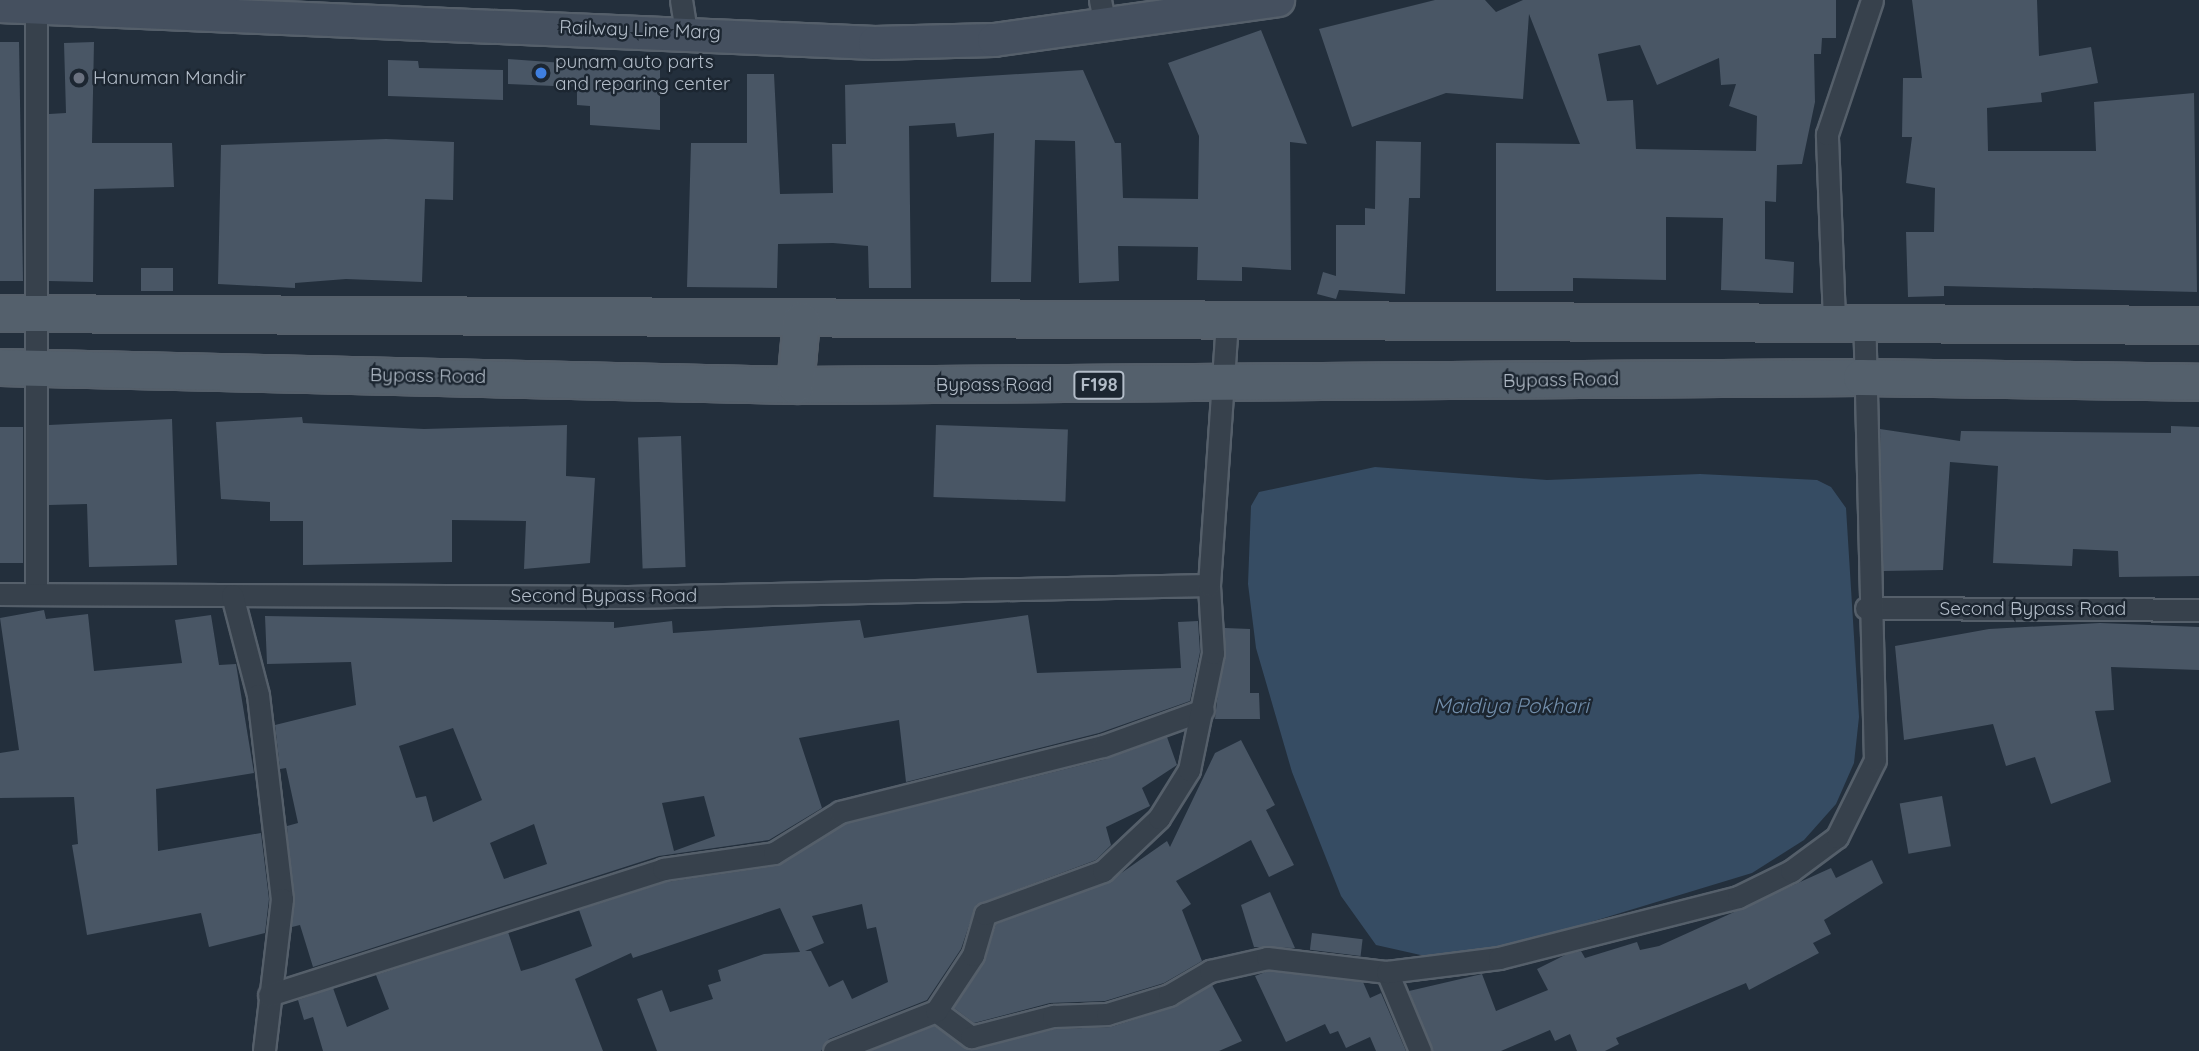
<!DOCTYPE html>
<style>
body{margin:0}
#map{position:relative;width:2199px;height:1051px;overflow:hidden;background:#232f3c;font-family:Quicksand,sans-serif}
div>[style]{position:absolute}
.water>*{inset:0;background:#364c63}
.building>*{inset:0;background:#495665;transform-origin:0 0}
.roads{filter:drop-shadow(2px 0 #555f6a) drop-shadow(-2px 0 #555f6a) drop-shadow(0 2px #555f6a) drop-shadow(0 -2px #555f6a)}
.minor>*{height:21px;margin:-10.5px;padding:0 10.5px;transform-origin:10.5px;border-radius:10.5px;background:#37414c}
.secondary>*{height:32px;margin:-16px;padding:0 16px;transform-origin:16px;border-radius:16px;background:#45505f}
.primary>*{height:35px;margin:-17.5px;padding:0 17.5px;transform-origin:17.5px;border-radius:17.5px;background:#54606c}
.dots>*{width:19px;height:19px;translate:-50% -50%;box-sizing:border-box;border:4px solid #1c2631;border-radius:50%}
span{translate:-50% -50%;white-space:nowrap;text-align:center;line-height:1.15;-webkit-text-stroke:5px #1c2631;paint-order:stroke}
.shield-label span{padding:2px 5px;background:#1c2631;border:2px solid;border-radius:5px;-webkit-text-stroke-width:0}
.shield-label{font-size:18px;color:#b2bcc8;font-weight:700}
.street-label{font-size:19px;color:#b2bcc8}
.poi-label{font-size:19px;color:#b2bcc8}
.left{translate:0 -50%;text-align:left}
.water-label{font-size:21px;color:#728eab;font-style:italic}
</style>
<div id="map">
<div class="water">
<div style="clip-path:polygon(1375px 467px,1547px 480px,1700px 474px,1817px 480px,1831px 487px,1846px 508px,1859px 717px,1854px 763px,1836px 804px,1804px 840px,1752px 873px,1492px 952px,1425px 956px,1376px 945px,1341px 896px,1292px 772px,1256px 648px,1248px 584px,1251px 506px,1259px 492px)"></div>
</div>
<div class="building">
<div style="clip-path:polygon(evenodd,1435px 0,1485px 0,1496px 12px,1523px 0,1836px 0,1836px 38px,1822px 38px,1821px 54px,1814px 54px,1815px 102px,1802px 164px,1777px 165px,1776px 202px,1765px 201px,1765px 259px,1794px 262px,1793px 293px,1721px 290px,1723px 218px,1666px 217px,1666px 280px,1573px 278px,1573px 291px,1496px 291px,1496px 143px,1580px 144px,1529px 14px,1523px 99px,1446px 93px,1352px 127px,1319px 29px,1435px 0,1640px 45px,1657px 85px,1719px 58px,1721px 85px,1736px 84px,1729px 106px,1757px 116px,1756px 151px,1636px 149px,1633px 100px,1607px 101px,1598px 54px,1640px 45px)"></div>
<div style="clip-path:polygon(1912px 0,2037px 0,2039px 56px,2091px 47px,2098px 83px,2041px 93px,2042px 102px,1987px 108px,1988px 151px,2096px 151px,2094px 102px,2194px 93px,2197px 292px,1944px 286px,1944px 296px,1908px 297px,1906px 232px,1934px 232px,1935px 188px,1906px 183px,1912px 137px,1902px 137px,1903px 78px,1922px 78px)"></div>
<div style="clip-path:polygon(1261px 30px,1307px 144px,1290px 142px,1291px 270px,1242px 267px,1242px 281px,1197px 280px,1198px 247px,1118px 246px,1119px 281px,1079px 283px,1075px 141px,1035px 140px,1031px 282px,991px 282px,994px 133px,957px 137px,955px 123px,909px 126px,911px 288px,869px 288px,868px 246px,833px 243px,778px 244px,777px 288px,687px 287px,691px 143px,747px 143px,747px 74px,774px 74px,780px 194px,833px 193px,832px 144px,846px 144px,845px 85px,1083px 70px,1115px 143px,1121px 143px,1123px 198px,1198px 199px,1199px 136px,1168px 63px)"></div>
<div style="clip-path:polygon(0 42px,19px 42px,23px 281px,0 281px)"></div>
<div style="clip-path:polygon(94px 42px,92px 143px,172px 143px,174px 187px,94px 189px,93px 282px,49px 281px,49px 114px,66px 113px,64px 43px)"></div>
<div style="clip-path:polygon(508px 59px,660px 70px,660px 130px,590px 125px,590px 106px,577px 105px,577px 87px,508px 84px)"></div>
<div style="clip-path:polygon(388px 60px,418px 61px,419px 68px,503px 70px,503px 100px,388px 96px)"></div>
<div style="clip-path:polygon(386px 139px,454px 142px,453px 200px,425px 199px,422px 282px,346px 279px,295px 283px,295px 288px,218px 284px,221px 145px)"></div>
<div style="clip-path:polygon(1376px 141px,1421px 142px,1420px 198px,1409px 198px,1405px 294px,1339px 290px,1336px 299px,1317px 294px,1323px 272px,1336px 276px,1336px 225px,1365px 225px,1365px 208px,1375px 209px)"></div>
<div style="left:141px;top:268px;width:32px;height:23px"></div>
<div style="clip-path:polygon(302px 417px,303px 423px,424px 429px,567px 425px,566px 476px,595px 478px,590px 563px,524px 569px,526px 521px,452px 520px,452px 562px,303px 565px,303px 521px,270px 521px,270px 502px,221px 499px,216px 422px)"></div>
<div style="clip-path:polygon(172px 419px,177px 565px,89px 567px,87px 504px,49px 505px,49px 425px)"></div>
<div style="left:936px;top:425px;width:132px;height:72px;rotate:2deg"></div>
<div style="clip-path:polygon(2171px 426px,2199px 427px,2199px 576px,2119px 577px,2118px 551px,2073px 549px,2072px 566px,1993px 563px,1998px 466px,1950px 462px,1943px 570px,1883px 571px,1880px 429px,1960px 441px,1961px 431px,2171px 433px)"></div>
<div style="left:23px;top:427px;width:136px;height:23px;rotate:90deg"></div>
<div style="left:681px;top:436px;width:131px;height:43px;rotate:88deg"></div>
<div style="clip-path:polygon(44px 610px,46px 619px,88px 614px,94px 671px,182px 663px,175px 620px,211px 615px,219px 665px,236px 664px,254px 773px,156px 789px,158px 851px,261px 833px,269px 899px,265px 933px,209px 947px,201px 913px,87px 935px,72px 845px,78px 844px,74px 797px,0 798px,0 753px,19px 750px,0 618px)"></div>
<div style="clip-path:polygon(evenodd,1028px 615px,1037px 673px,1181px 668px,1178px 622px,1198px 621px,1200px 652px,1190px 701px,1099px 733px,906px 782px,899px 720px,799px 738px,822px 808px,769px 840px,659px 856px,313px 967px,300px 925px,292px 927px,287px 826px,298px 823px,286px 768px,280px 769px,275px 725px,356px 705px,351px 662px,267px 664px,265px 616px,614px 622px,614px 628px,672px 621px,673px 633px,860px 620px,864px 638px,1028px 615px,453px 728px,482px 800px,433px 822px,426px 796px,416px 798px,399px 746px,453px 728px,1028px 615px,704px 796px,715px 836px,674px 851px,662px 803px,704px 796px,1028px 615px,534px 824px,547px 864px,504px 879px,490px 843px,534px 824px)"></div>
<div style="clip-path:polygon(2100px 623px,2199px 627px,2199px 670px,2111px 667px,2114px 710px,2095px 711px,2111px 782px,2051px 804px,2035px 757px,2006px 766px,1993px 724px,1904px 740px,1895px 646px,1989px 629px)"></div>
<div style="clip-path:polygon(1225px 628px,1250px 629px,1250px 693px,1259px 693px,1260px 719px,1215px 719px)"></div>
<div style="clip-path:polygon(evenodd,1167px 737px,1177px 765px,1142px 788px,1150px 806px,1106px 827px,1111px 845px,1096px 860px,976px 905px,961px 949px,927px 1000px,829px 1039px,821px 1051px,657px 1051px,637px 999px,662px 990px,670px 1012px,713px 999px,708px 985px,721px 981px,718px 970px,764px 954px,800px 952px,780px 908px,633px 958px,631px 953px,575px 979px,603px 1051px,323px 1051px,313px 1017px,304px 1020px,298px 1000px,333px 988px,347px 1027px,389px 1009px,376px 975px,508px 932px,521px 971px,535px 967px,592px 946px,579px 910px,666px 882px,776px 866px,845px 824px,1106px 759px,1167px 737px,862px 904px,867px 929px,876px 927px,888px 982px,852px 999px,843px 980px,829px 987px,811px 951px,805px 951px,824px 943px,812px 916px,862px 904px)"></div>
<div style="clip-path:polygon(1241px 740px,1275px 805px,1266px 810px,1294px 865px,1269px 877px,1251px 840px,1176px 881px,1191px 904px,1182px 910px,1202px 961px,1164px 983px,1105px 1001px,1050px 1003px,974px 1023px,954px 1008px,984px 962px,996px 924px,1107px 883px,1167px 841px,1170px 847px,1215px 753px)"></div>
<div style="left:1942px;top:796px;width:51px;height:43px;rotate:80deg"></div>
<div style="clip-path:polygon(1872px 860px,1883px 883px,1824px 920px,1831px 934px,1813px 943px,1819px 953px,1749px 990px,1746px 983px,1616px 1038px,1619px 1044px,1605px 1051px,1577px 1051px,1570px 1034px,1555px 1041px,1550px 1030px,1501px 1051px,1433px 1051px,1409px 991px,1482px 974px,1496px 1011px,1548px 990px,1537px 969px,1567px 954px,1581px 951px,1585px 958px,1637px 942px,1640px 950px,1659px 946px,1831px 868px,1836px 878px)"></div>
<div style="clip-path:polygon(1270px 892px,1295px 948px,1254px 947px,1241px 905px)"></div>
<div style="left:1312px;top:933px;width:51px;height:17px;rotate:7deg"></div>
<div style="clip-path:polygon(1268px 971px,1363px 982px,1370px 998px,1381px 993px,1406px 1051px,1376px 1051px,1370px 1037px,1346px 1048px,1338px 1031px,1330px 1034px,1325px 1024px,1286px 1042px,1255px 976px)"></div>
<div style="clip-path:polygon(1212px 985px,1242px 1041px,1219px 1051px,870px 1051px,934px 1026px,969px 1050px,1055px 1029px,1111px 1027px,1173px 1007px)"></div>
</div>
<div class="roads">
<div class="minor">
<div style="left:36px;top:0;width:594px;rotate:90deg"></div>
<div style="left:681px;top:0;width:30px;rotate:81deg"></div>
<div style="left:1100px;top:0;width:25px;rotate:79deg"></div>
<div style="left:1834px;top:320px;width:186px;rotate:-92.2deg"></div>
<div style="left:1827px;top:134px;width:141px;rotate:-71.4deg"></div>
<div style="left:0;top:594px;width:628px;rotate:0.27deg"></div>
<div style="left:628px;top:597px;width:581px;rotate:-1.18deg"></div>
<div style="left:232px;top:595px;width:103px;rotate:75.4deg"></div>
<div style="left:258px;top:695px;width:205px;rotate:83.3deg"></div>
<div style="left:282px;top:899px;width:153px;rotate:96.8deg"></div>
<div style="left:1866px;top:608px;width:333px;rotate:0.3deg"></div>
<div style="left:1387px;top:972px;width:86px;rotate:67.3deg"></div>
<div style="left:269px;top:995px;width:414px;rotate:-17.7deg"></div>
<div style="left:663px;top:869px;width:112px;rotate:-8.2deg"></div>
<div style="left:774px;top:853px;width:78px;rotate:-31.8deg"></div>
<div style="left:840px;top:812px;width:271px;rotate:-14.1deg"></div>
<div style="left:1103px;top:746px;width:106px;rotate:-19.8deg"></div>
<div style="left:936px;top:1011px;width:44px;rotate:36.6deg"></div>
<div style="left:971px;top:1037px;width:85px;rotate:-14.4deg"></div>
<div style="left:1053px;top:1016px;width:54px;rotate:-2.1deg"></div>
<div style="left:1107px;top:1014px;width:65px;rotate:-17deg"></div>
<div style="left:1169px;top:995px;width:48px;rotate:-30.3deg"></div>
<div style="left:1210px;top:971px;width:58px;rotate:-12.8deg"></div>
<div style="left:1267px;top:958px;width:121px;rotate:6.7deg"></div>
<div style="left:1387px;top:972px;width:113px;rotate:-7.1deg"></div>
<div style="left:1499px;top:958px;width:247px;rotate:-14.3deg"></div>
<div style="left:1738px;top:897px;width:59px;rotate:-26.1deg"></div>
<div style="left:1791px;top:871px;width:57px;rotate:-36.5deg"></div>
<div style="left:1837px;top:837px;width:86px;rotate:-63.7deg"></div>
<div style="left:1875px;top:760px;width:440px;rotate:-91.4deg"></div>
<div style="left:834px;top:1051px;width:110px;rotate:-21.4deg"></div>
<div style="left:936px;top:1011px;width:67px;rotate:-56.5deg"></div>
<div style="left:973px;top:955px;width:43px;rotate:-73.7deg"></div>
<div style="left:985px;top:914px;width:126px;rotate:-20deg"></div>
<div style="left:1103px;top:871px;width:77px;rotate:-43.4deg"></div>
<div style="left:1159px;top:818px;width:57px;rotate:-58deg"></div>
<div style="left:1189px;top:770px;width:119px;rotate:-78.4deg"></div>
<div style="left:1213px;top:653px;width:68px;rotate:-93.4deg"></div>
<div style="left:1209px;top:585px;width:263px;rotate:-86.1deg"></div>
</div>
<div class="secondary">
<div style="left:0;top:6px;width:876px;rotate:2.42deg"></div>
<div style="left:875px;top:43px;width:119px;rotate:-1.4deg"></div>
<div style="left:994px;top:40px;width:287px;rotate:-8deg"></div>
</div>
<div class="primary">
<div style="left:0;top:313px;width:2199px;rotate:0.31deg"></div>
<div style="left:0;top:367px;width:795px;rotate:1.3deg"></div>
<div style="left:795px;top:385px;width:1066px;rotate:-0.43deg"></div>
<div style="left:1861px;top:377px;width:338px;rotate:0.8deg"></div>
<div style="left:795px;top:385px;width:65px;rotate:-84.7deg"></div>
</div>
</div>
<div class="dots">
<div style="left:541px;top:73px;background:#3f7fe0"></div>
<div style="left:79px;top:78px;background:#6b7280"></div>
</div>
<div class="shield-label">
<span style="left:1099px;top:385px">F198</span>
</div>
<div class="street-label">
<span style="left:640px;top:30px;rotate:2deg">Railway Line Marg</span>
<span style="left:428px;top:376px;rotate:1deg">Bypass Road</span>
<span style="left:1561px;top:380px;rotate:-1deg">Bypass Road</span>
<span style="left:994px;top:385px">Bypass Road</span>
<span style="left:604px;top:596px">Second Bypass Road</span>
<span style="left:2033px;top:609px">Second Bypass Road</span>
</div>
<div class="poi-label">
<span class="left" style="left:555px;top:73px">punam auto parts<br>and reparing center</span>
<span class="left" style="left:93px;top:78px">Hanuman Mandir</span>
</div>
<div class="water-label">
<span style="left:1511px;top:705px">Maidiya Pokhari</span>
</div>
</div>
